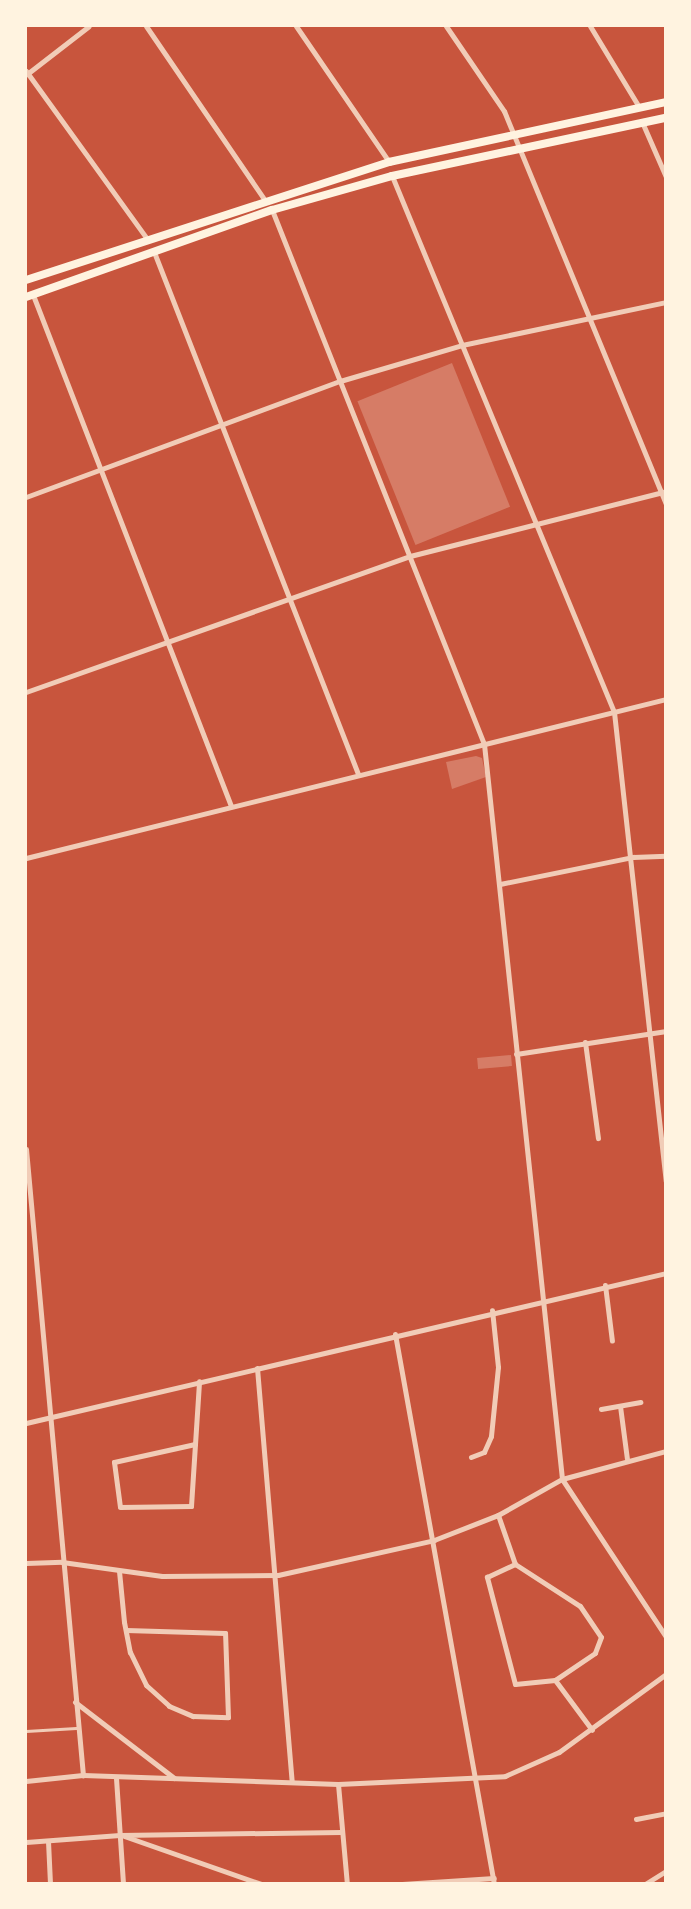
<!DOCTYPE html>
<style>
body{margin:0}
#map{position:relative;width:691px;height:1909px;overflow:hidden;background:#c8553d;font-family:"Space Grotesk",sans-serif}
div>[style]{position:absolute}
.building>*{inset:0;background:#d67c66;transform-origin:0 0}
.service>*{height:3px;margin:-1.5px;padding:0 1.5px;transform-origin:1.5px;border-radius:1.5px;background:#f1ccb7}
.minor>*{height:5px;margin:-2.5px;padding:0 2.5px;transform-origin:2.5px;border-radius:2.5px;background:#f1ccb7}
.secondary>*{height:8px;margin:-4px;padding:0 4px;transform-origin:4px;border-radius:4px;background:#fff3e0}
span{translate:-50% -50%;white-space:nowrap;text-align:center;line-height:1.15;-webkit-text-stroke:5px #fff3e0;paint-order:stroke}
.frame{position:absolute;inset:0;border:27px solid #fff3e0;pointer-events:none}
</style>
<div id="map">
<div class="building">
<div style="left:452px;top:363px;width:155px;height:102px;rotate:68deg"></div>
<div style="clip-path:polygon(476px 756px,482px 758px,486px 777px,452px 789px,446px 762px)"></div>
<div style="left:511px;top:1055px;width:11px;height:34px;rotate:85deg"></div>
</div>
<div class="service">
<div style="left:26px;top:1731px;width:50px;rotate:-3.4deg"></div>
</div>
<div class="minor">
<div style="left:146px;top:26px;width:209px;rotate:55.7deg"></div>
<div style="left:296px;top:26px;width:165px;rotate:55.6deg"></div>
<div style="left:446px;top:26px;width:103px;rotate:55.7deg"></div>
<div style="left:504px;top:111px;width:425px;rotate:67.6deg"></div>
<div style="left:590px;top:26px;width:95px;rotate:58.8deg"></div>
<div style="left:26px;top:71px;width:207px;rotate:54.2deg"></div>
<div style="left:27px;top:74px;width:78px;rotate:-37.7deg"></div>
<div style="left:642px;top:122px;width:60px;rotate:66.4deg"></div>
<div style="left:392px;top:176px;width:580px;rotate:67.5deg"></div>
<div style="left:614px;top:712px;width:472px;rotate:83.7deg"></div>
<div style="left:272px;top:210px;width:575px;rotate:68.35deg"></div>
<div style="left:484px;top:744px;width:739px;rotate:83.94deg"></div>
<div style="left:562px;top:1479px;width:189px;rotate:56.6deg"></div>
<div style="left:154px;top:252px;width:560px;rotate:68.65deg"></div>
<div style="left:33px;top:295px;width:548px;rotate:68.82deg"></div>
<div style="left:26px;top:497px;width:335px;rotate:-20.3deg"></div>
<div style="left:340px;top:381px;width:127px;rotate:-16.4deg"></div>
<div style="left:462px;top:345px;width:208px;rotate:-11.9deg"></div>
<div style="left:26px;top:692px;width:407px;rotate:-19.5deg"></div>
<div style="left:410px;top:556px;width:264px;rotate:-14.2deg"></div>
<div style="left:26px;top:858px;width:659px;rotate:-13.95deg"></div>
<div style="left:500px;top:884px;width:136px;rotate:-11.5deg"></div>
<div style="left:633px;top:857px;width:33px;rotate:-2deg"></div>
<div style="left:585px;top:1042px;width:97px;rotate:82.3deg"></div>
<div style="left:516px;top:1054px;width:152px;rotate:-8.7deg"></div>
<div style="left:26px;top:1149px;width:629px;rotate:84.8deg"></div>
<div style="left:605px;top:1285px;width:56px;rotate:82.9deg"></div>
<div style="left:395px;top:1334px;width:559px;rotate:79.8deg"></div>
<div style="left:257px;top:1368px;width:414px;rotate:85.2deg"></div>
<div style="left:620px;top:1406px;width:53px;rotate:82.5deg"></div>
<div style="left:601px;top:1409px;width:40px;rotate:-10deg"></div>
<div style="left:26px;top:1423px;width:657px;rotate:-13.19deg"></div>
<div style="left:195px;top:1444px;width:83px;rotate:167.5deg"></div>
<div style="left:114px;top:1462px;width:45px;rotate:82.4deg"></div>
<div style="left:120px;top:1507px;width:71px;rotate:-0.8deg"></div>
<div style="left:191px;top:1506px;width:125px;rotate:-86.3deg"></div>
<div style="left:471px;top:1457px;width:14px;rotate:-21deg"></div>
<div style="left:484px;top:1452px;width:17px;rotate:-66deg"></div>
<div style="left:491px;top:1436px;width:69px;rotate:-84.2deg"></div>
<div style="left:498px;top:1367px;width:57px;rotate:-96deg"></div>
<div style="left:498px;top:1515px;width:52px;rotate:70.9deg"></div>
<div style="left:515px;top:1564px;width:77px;rotate:32.9deg"></div>
<div style="left:580px;top:1606px;width:37px;rotate:56deg"></div>
<div style="left:601px;top:1637px;width:17px;rotate:111deg"></div>
<div style="left:595px;top:1653px;width:48px;rotate:146deg"></div>
<div style="left:555px;top:1680px;width:40px;rotate:174.3deg"></div>
<div style="left:515px;top:1684px;width:111px;rotate:-104.7deg"></div>
<div style="left:487px;top:1577px;width:31px;rotate:-25deg"></div>
<div style="left:26px;top:1563px;width:36px;rotate:-2deg"></div>
<div style="left:62px;top:1562px;width:101px;rotate:8deg"></div>
<div style="left:162px;top:1576px;width:116px;rotate:-0.5deg"></div>
<div style="left:278px;top:1575px;width:160px;rotate:-12.6deg"></div>
<div style="left:434px;top:1540px;width:69px;rotate:-21.3deg"></div>
<div style="left:498px;top:1515px;width:73px;rotate:-29.4deg"></div>
<div style="left:562px;top:1479px;width:108px;rotate:-15.1deg"></div>
<div style="left:119px;top:1571px;width:51px;rotate:84.4deg"></div>
<div style="left:124px;top:1622px;width:31px;rotate:79deg"></div>
<div style="left:130px;top:1652px;width:37px;rotate:64deg"></div>
<div style="left:146px;top:1685px;width:31px;rotate:42deg"></div>
<div style="left:169px;top:1706px;width:26px;rotate:23deg"></div>
<div style="left:193px;top:1716px;width:35px;rotate:2deg"></div>
<div style="left:228px;top:1717px;width:84px;rotate:-92deg"></div>
<div style="left:225px;top:1633px;width:99px;rotate:-178.3deg"></div>
<div style="left:555px;top:1680px;width:62px;rotate:53.5deg"></div>
<div style="left:75px;top:1702px;width:125px;rotate:37.5deg"></div>
<div style="left:116px;top:1778px;width:106px;rotate:86.2deg"></div>
<div style="left:26px;top:1781px;width:57px;rotate:-6deg"></div>
<div style="left:83px;top:1775px;width:255px;rotate:2deg"></div>
<div style="left:338px;top:1784px;width:167px;rotate:-2.7deg"></div>
<div style="left:505px;top:1776px;width:59px;rotate:-24deg"></div>
<div style="left:559px;top:1752px;width:132px;rotate:-36.1deg"></div>
<div style="left:338px;top:1784px;width:100px;rotate:84.9deg"></div>
<div style="left:636px;top:1819px;width:31px;rotate:-11deg"></div>
<div style="left:124px;top:1836px;width:145px;rotate:19.3deg"></div>
<div style="left:48px;top:1841px;width:43px;rotate:87.3deg"></div>
<div style="left:26px;top:1842px;width:94px;rotate:-4.3deg"></div>
<div style="left:120px;top:1835px;width:221px;rotate:-0.8deg"></div>
<div style="left:402px;top:1884px;width:92px;rotate:-3.7deg"></div>
<div style="left:645px;top:1884px;width:25px;rotate:-32deg"></div>
</div>
<div class="secondary">
<div style="left:26px;top:280px;width:382px;rotate:-18deg"></div>
<div style="left:389px;top:162px;width:283px;rotate:-12.2deg"></div>
<div style="left:26px;top:297px;width:261px;rotate:-19.5deg"></div>
<div style="left:272px;top:210px;width:125px;rotate:-15.8deg"></div>
<div style="left:392px;top:176px;width:280px;rotate:-12deg"></div>
</div>
<div class="frame"></div>
</div>
